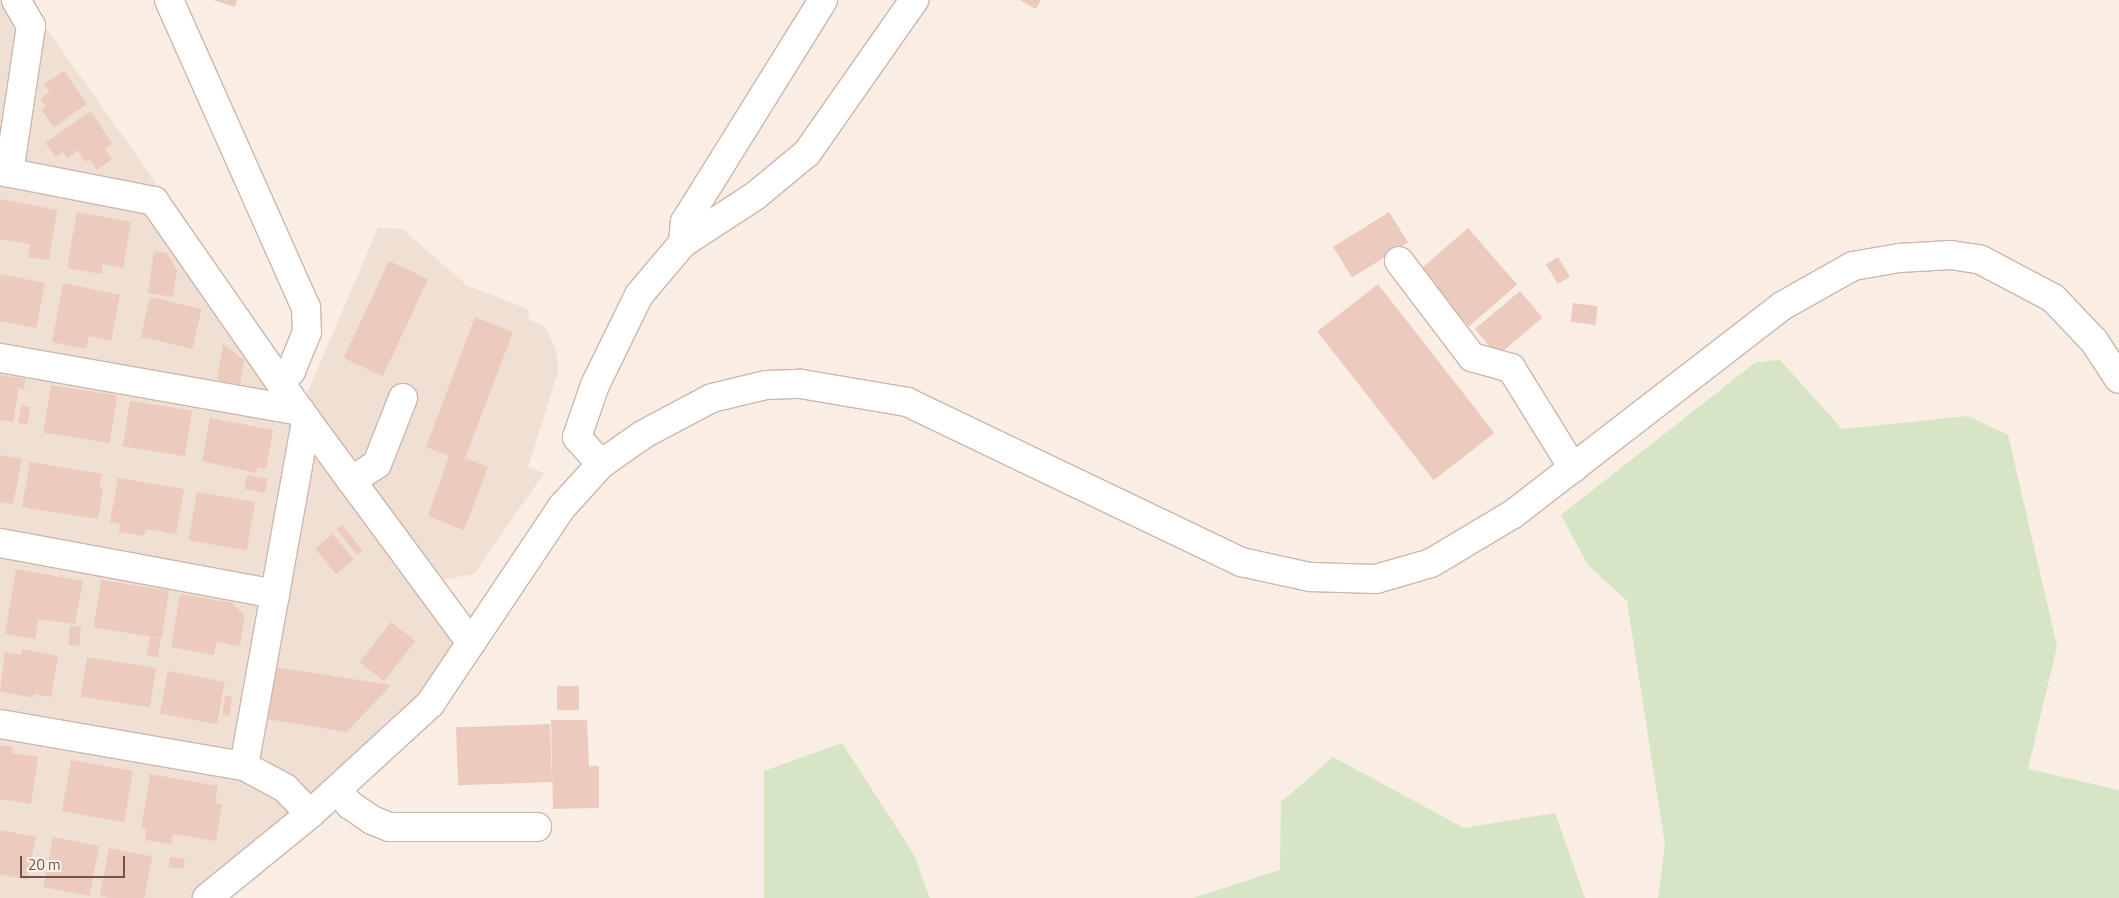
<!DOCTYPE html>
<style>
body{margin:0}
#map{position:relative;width:2119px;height:898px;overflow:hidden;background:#faeee4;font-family:"Titillium Web",sans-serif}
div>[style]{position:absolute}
.residential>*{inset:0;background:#f0dfd3}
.green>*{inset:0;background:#d6e5c4}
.building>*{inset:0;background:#eccabe;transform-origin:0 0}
.roads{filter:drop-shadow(1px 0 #ccb7ae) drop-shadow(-1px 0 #ccb7ae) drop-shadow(0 1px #ccb7ae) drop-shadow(0 -1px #ccb7ae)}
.minor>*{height:28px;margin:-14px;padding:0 14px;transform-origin:14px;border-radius:14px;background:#fff}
span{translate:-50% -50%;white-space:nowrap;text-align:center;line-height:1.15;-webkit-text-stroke:4px #fdf2e9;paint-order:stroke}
.scale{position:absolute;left:20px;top:856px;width:105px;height:22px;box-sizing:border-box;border:2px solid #6f534c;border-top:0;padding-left:6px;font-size:15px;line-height:18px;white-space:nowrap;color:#6f534c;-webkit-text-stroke:4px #fdf2e9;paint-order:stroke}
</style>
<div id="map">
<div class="residential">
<div style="clip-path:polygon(0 0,16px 0,44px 25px,156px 183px,154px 201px,300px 410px,378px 228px,402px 229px,468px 286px,528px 309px,529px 319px,546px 328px,556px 350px,558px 372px,528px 467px,544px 473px,474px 574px,442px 580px,479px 630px,430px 704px,207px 898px,0 898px)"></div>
</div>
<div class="green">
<div style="clip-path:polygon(1780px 360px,1842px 429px,1968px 416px,2008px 435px,2057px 646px,2028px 769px,2119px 790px,2119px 898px,1658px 898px,1665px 845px,1627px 601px,1588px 565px,1561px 515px,1756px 362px)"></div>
<div style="clip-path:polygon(842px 743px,913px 853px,930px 898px,764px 898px,764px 771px)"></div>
<div style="clip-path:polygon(1333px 757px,1464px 828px,1555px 813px,1585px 898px,1193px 898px,1280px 870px,1281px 802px)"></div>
</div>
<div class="building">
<div style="clip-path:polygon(213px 0,237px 0,235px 7px)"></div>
<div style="clip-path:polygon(1020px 0,1041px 0,1036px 9px)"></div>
<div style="clip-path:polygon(64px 71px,87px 104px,54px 127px,41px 110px,46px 106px,40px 99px,49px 92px,44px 84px)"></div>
<div style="clip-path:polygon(91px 111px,112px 144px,105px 149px,112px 159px,97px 170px,90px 159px,85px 162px,78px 150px,68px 158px,63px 152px,56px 157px,45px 143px)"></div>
<div style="clip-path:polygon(0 199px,57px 210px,49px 260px,28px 257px,30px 244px,0 239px)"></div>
<div style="clip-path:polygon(77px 212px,131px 222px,123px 268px,103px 264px,101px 274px,67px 268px)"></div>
<div style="left:1389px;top:212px;width:36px;height:66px;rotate:58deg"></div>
<div style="left:1468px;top:228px;width:75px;height:64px;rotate:49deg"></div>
<div style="clip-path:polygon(154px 251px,167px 253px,177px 271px,173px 297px,148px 293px)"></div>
<div style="left:1558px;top:257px;width:23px;height:14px;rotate:59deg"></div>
<div style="left:389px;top:261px;width:43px;height:107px;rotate:25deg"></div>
<div style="clip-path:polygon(0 274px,45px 283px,36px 328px,0 321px)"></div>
<div style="clip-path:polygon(63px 283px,120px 295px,111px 341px,89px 336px,86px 349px,52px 342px)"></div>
<div style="left:1378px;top:284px;width:189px;height:77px;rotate:52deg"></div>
<div style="left:1520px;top:291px;width:35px;height:59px;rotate:50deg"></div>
<div style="left:150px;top:297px;width:53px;height:41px;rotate:13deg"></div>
<div style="left:1573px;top:303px;width:25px;height:19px;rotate:7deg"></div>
<div style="clip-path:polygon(475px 317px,513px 332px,465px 458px,488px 467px,464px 530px,428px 516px,449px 456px,426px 447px)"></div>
<div style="clip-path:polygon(223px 344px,244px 360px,240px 385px,217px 380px)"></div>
<div style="clip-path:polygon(0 375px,26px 379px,24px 389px,19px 388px,13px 422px,0 420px)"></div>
<div style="left:51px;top:385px;width:67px;height:48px;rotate:9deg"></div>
<div style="left:130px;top:401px;width:63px;height:46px;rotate:9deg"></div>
<div style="left:22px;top:405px;width:9px;height:18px;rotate:13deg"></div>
<div style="clip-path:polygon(210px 418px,273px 430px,266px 469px,258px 468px,256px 473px,202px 461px)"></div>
<div style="clip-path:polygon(0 455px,22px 459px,13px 504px,0 502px)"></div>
<div style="clip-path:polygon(30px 462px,102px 474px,99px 487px,103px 488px,98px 519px,22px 507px)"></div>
<div style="left:247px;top:475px;width:21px;height:14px;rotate:11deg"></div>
<div style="clip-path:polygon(118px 478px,184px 489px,176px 534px,146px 529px,144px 536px,119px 532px,120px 524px,110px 522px)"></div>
<div style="left:197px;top:492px;width:59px;height:49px;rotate:10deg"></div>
<div style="left:342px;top:525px;width:33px;height:7px;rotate:51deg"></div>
<div style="left:333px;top:534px;width:33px;height:23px;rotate:51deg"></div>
<div style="clip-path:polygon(16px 569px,83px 581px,75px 624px,38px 619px,35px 639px,5px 634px)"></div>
<div style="left:101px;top:580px;width:69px;height:48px;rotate:9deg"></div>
<div style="clip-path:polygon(180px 594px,232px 603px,245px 616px,240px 646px,216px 642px,214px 655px,171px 647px)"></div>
<div style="left:391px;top:622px;width:31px;height:51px;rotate:38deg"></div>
<div style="left:70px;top:626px;width:11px;height:19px;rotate:5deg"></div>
<div style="left:150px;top:637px;width:11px;height:19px;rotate:10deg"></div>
<div style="clip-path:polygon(23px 649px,58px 656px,51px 697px,34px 694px,33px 698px,0 691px,5px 652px,21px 655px)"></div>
<div style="left:87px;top:657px;width:70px;height:40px;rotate:9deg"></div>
<div style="clip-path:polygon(274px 667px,391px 685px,347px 732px,267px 719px)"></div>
<div style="left:168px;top:671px;width:58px;height:43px;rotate:11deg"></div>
<div style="left:579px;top:686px;width:24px;height:22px;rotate:90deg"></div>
<div style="left:225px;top:696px;width:7px;height:19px;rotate:8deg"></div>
<div style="clip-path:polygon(551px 720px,587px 720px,589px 766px,599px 766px,599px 808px,553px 809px)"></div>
<div style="left:550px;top:724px;width:58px;height:94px;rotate:88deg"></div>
<div style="clip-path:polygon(0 745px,13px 747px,12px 753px,38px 757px,31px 804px,0 799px)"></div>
<div style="left:71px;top:760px;width:63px;height:52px;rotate:10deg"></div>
<div style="clip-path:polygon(150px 774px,218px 786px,215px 803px,222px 805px,216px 841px,173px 834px,171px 844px,145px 840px,147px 829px,141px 829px)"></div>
<div style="clip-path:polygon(0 830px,36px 837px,27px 880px,0 874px)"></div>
<div style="left:53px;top:837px;width:47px;height:51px;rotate:11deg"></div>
<div style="left:109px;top:848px;width:44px;height:49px;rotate:11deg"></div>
<div style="left:170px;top:857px;width:15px;height:10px;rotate:8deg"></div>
</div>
<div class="roads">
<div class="minor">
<div style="left:169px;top:0;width:336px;rotate:66deg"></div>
<div style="left:306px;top:307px;width:25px;rotate:88deg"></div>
<div style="left:307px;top:332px;width:42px;rotate:112.3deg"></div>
<div style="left:291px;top:371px;width:16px;rotate:130deg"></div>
<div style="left:0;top:171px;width:157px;rotate:11deg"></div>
<div style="left:154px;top:201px;width:256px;rotate:55.2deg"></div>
<div style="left:300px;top:411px;width:288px;rotate:53.6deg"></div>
<div style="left:9px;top:173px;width:149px;rotate:-81.5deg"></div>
<div style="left:31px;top:26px;width:30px;rotate:-120deg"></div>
<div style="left:683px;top:243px;width:21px;rotate:-85deg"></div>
<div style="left:685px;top:222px;width:261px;rotate:-58.1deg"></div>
<div style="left:1399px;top:261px;width:121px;rotate:52.8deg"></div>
<div style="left:1472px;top:357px;width:41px;rotate:15.8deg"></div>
<div style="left:1511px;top:368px;width:118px;rotate:58.2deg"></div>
<div style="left:0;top:358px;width:305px;rotate:10deg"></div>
<div style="left:601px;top:464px;width:36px;rotate:-132deg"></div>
<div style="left:577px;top:437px;width:55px;rotate:-70.9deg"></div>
<div style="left:595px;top:385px;width:100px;rotate:-63.9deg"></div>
<div style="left:639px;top:295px;width:68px;rotate:-49.8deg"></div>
<div style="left:683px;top:243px;width:86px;rotate:-33.1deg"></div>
<div style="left:755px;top:196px;width:67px;rotate:-39.6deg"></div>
<div style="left:807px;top:153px;width:187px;rotate:-55deg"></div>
<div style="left:351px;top:481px;width:31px;rotate:-33deg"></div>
<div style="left:377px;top:464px;width:71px;rotate:-68.5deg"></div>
<div style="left:0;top:543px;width:280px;rotate:10.5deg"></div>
<div style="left:0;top:724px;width:248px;rotate:9.8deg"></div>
<div style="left:244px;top:766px;width:47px;rotate:28.2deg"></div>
<div style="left:285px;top:788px;width:36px;rotate:46deg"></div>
<div style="left:244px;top:766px;width:352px;rotate:-79.8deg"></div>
<div style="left:337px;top:790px;width:20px;rotate:49deg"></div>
<div style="left:350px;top:805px;width:27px;rotate:34deg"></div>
<div style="left:372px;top:820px;width:18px;rotate:22deg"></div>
<div style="left:389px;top:827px;width:148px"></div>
<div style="left:207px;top:898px;width:133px;rotate:-39.2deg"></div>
<div style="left:310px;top:814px;width:163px;rotate:-42.5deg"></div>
<div style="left:430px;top:704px;width:237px;rotate:-56.2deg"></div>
<div style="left:562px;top:507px;width:58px;rotate:-47.8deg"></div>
<div style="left:601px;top:464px;width:52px;rotate:-34.9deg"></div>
<div style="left:644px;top:434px;width:77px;rotate:-27.9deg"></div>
<div style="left:712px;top:398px;width:56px;rotate:-13.5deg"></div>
<div style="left:766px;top:385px;width:35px;rotate:-2deg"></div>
<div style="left:801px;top:384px;width:108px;rotate:9.6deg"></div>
<div style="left:907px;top:402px;width:370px;rotate:25.6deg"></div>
<div style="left:1241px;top:562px;width:71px;rotate:12.3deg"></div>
<div style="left:1310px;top:577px;width:66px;rotate:1.7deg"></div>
<div style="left:1376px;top:579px;width:57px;rotate:-16.2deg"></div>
<div style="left:1431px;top:563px;width:96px;rotate:-30.9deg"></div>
<div style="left:1513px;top:514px;width:340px;rotate:-37.7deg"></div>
<div style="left:1782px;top:306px;width:81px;rotate:-29.4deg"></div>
<div style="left:1853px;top:266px;width:47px;rotate:-9.9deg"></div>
<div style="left:1899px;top:258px;width:52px;rotate:-3.3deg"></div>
<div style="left:1951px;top:255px;width:30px;rotate:9deg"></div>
<div style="left:1981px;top:260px;width:81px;rotate:27.8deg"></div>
<div style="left:2053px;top:298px;width:59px;rotate:46.4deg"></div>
<div style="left:2094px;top:341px;width:45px;rotate:56.7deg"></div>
</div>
</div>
<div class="scale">20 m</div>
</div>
